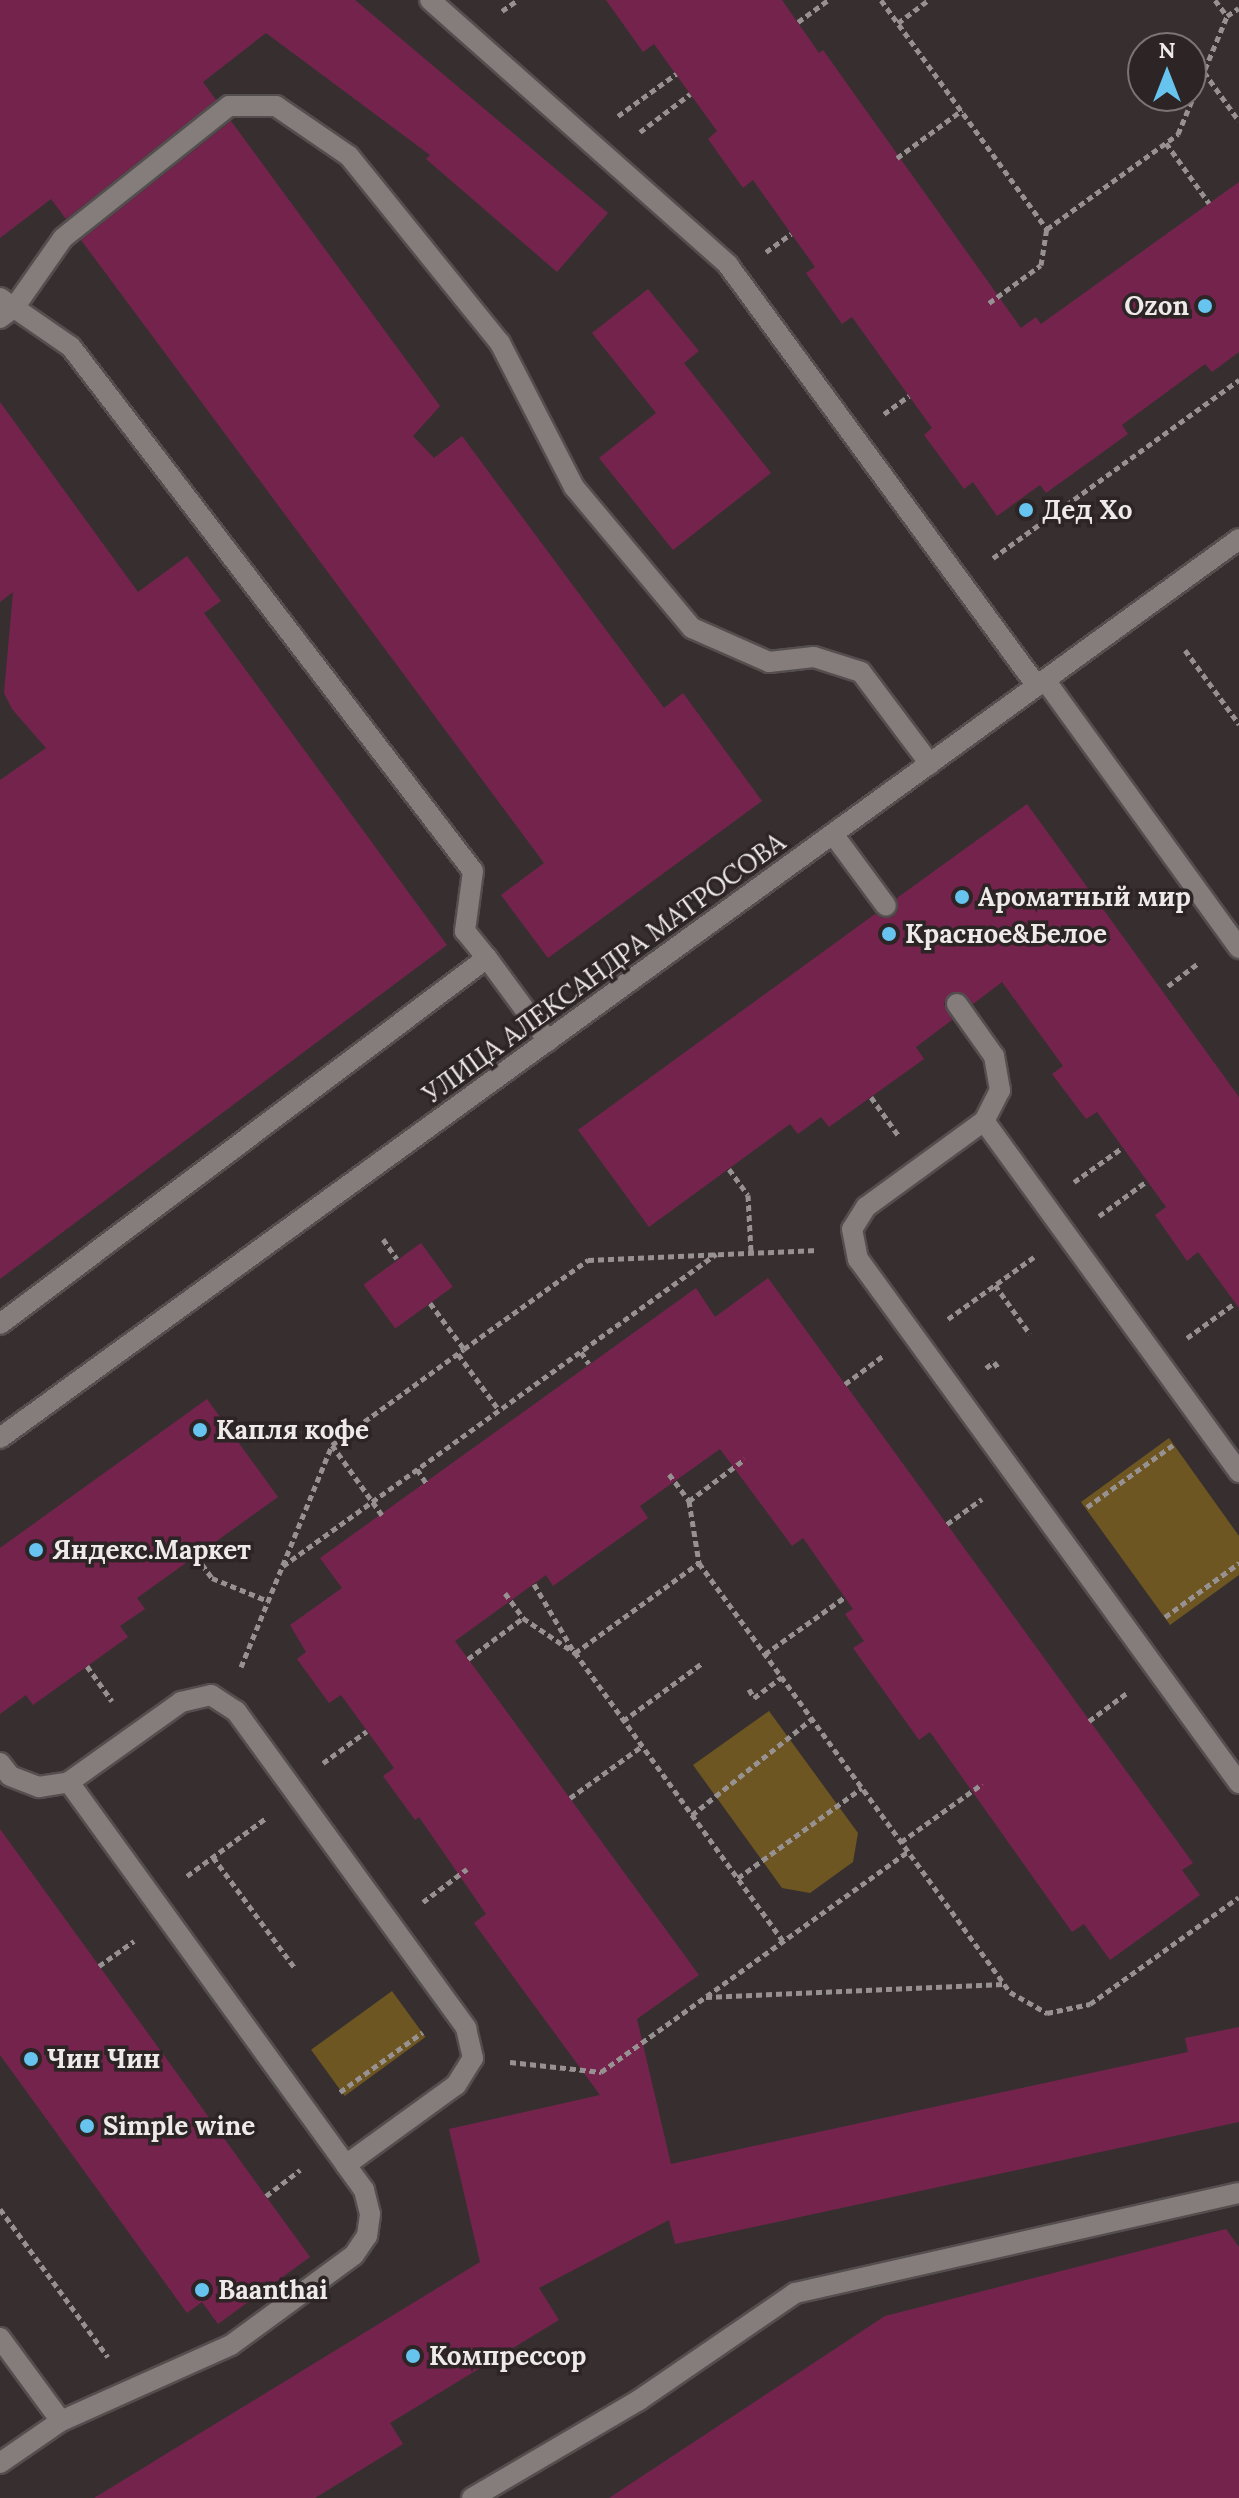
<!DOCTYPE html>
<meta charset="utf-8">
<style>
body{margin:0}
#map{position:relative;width:1239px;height:2498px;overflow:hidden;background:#372f2f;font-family:Lora,serif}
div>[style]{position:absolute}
.green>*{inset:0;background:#6d5622;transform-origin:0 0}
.building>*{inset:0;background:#74244c;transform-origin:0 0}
.path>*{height:5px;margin-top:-2.5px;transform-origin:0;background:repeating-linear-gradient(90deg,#979191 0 6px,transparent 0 10px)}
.roads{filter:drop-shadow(2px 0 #544e4e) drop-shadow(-2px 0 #544e4e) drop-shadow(0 2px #544e4e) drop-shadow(0 -2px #544e4e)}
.lane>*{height:20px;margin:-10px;padding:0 10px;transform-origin:10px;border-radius:10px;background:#857d7c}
.secondary>*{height:20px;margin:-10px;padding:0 10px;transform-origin:10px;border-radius:10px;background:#857d7c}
.dots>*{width:22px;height:22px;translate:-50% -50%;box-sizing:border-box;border:4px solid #2d2525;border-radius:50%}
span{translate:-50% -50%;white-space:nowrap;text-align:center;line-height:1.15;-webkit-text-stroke:7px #2d2525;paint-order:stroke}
.poi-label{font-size:26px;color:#efeaea;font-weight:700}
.right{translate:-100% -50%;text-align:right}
.left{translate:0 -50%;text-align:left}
.street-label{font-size:26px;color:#efeaea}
.north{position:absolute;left:1127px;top:32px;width:80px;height:80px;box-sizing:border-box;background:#2d2525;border:2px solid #7b7474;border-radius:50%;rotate:0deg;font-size:22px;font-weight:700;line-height:32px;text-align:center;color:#efeaea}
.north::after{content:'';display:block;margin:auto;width:28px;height:36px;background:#66c4ef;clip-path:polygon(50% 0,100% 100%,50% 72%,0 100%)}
</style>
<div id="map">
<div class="green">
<div style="clip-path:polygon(1169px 1438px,1239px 1536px,1239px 1575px,1170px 1625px,1081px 1502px)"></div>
<div style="clip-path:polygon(769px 1711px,858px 1833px,853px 1862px,810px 1893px,782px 1888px,693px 1765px)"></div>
<div style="left:392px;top:1991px;width:57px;height:100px;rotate:54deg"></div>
</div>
<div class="building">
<div style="clip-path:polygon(0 0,355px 0,608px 213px,557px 272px,426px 159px,430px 155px,266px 33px,203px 82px,216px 100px,66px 219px,51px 199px,0 238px)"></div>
<div style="clip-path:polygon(606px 0,782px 0,819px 53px,823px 50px,1021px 328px,1036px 317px,1041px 324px,1239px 182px,1239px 352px,1212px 372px,1205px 364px,1122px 425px,1128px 434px,1046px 493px,1040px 485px,997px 516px,973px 482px,964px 489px,924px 435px,932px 428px,852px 317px,842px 324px,806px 273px,815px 267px,753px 180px,743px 188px,708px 139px,717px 131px,654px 44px,643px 52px)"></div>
<div style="clip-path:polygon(231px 121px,440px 406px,413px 436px,434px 458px,462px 436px,664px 708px,683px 693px,762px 801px,548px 958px,501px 895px,544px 863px,81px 240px)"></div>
<div style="clip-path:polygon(648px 289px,699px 351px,684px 363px,771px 473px,673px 550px,599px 458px,656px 413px,592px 333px)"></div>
<div style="clip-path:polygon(0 402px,138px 592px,187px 556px,221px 601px,204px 613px,447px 945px,0 1279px,0 780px,46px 748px,12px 709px,4px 693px,13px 592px,0 602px)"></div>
<div style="clip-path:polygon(1027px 804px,1239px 1097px,1239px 1308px,1198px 1252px,1187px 1261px,1155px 1215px,1166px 1207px,1097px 1112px,1086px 1119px,1052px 1074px,1063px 1066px,1002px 982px,973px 1004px,963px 993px,950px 993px,944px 1004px,952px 1020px,916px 1047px,924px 1059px,829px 1127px,821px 1117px,798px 1134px,790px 1124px,649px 1227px,578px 1130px,875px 914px,882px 918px,893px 917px,898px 910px,897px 898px)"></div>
<div style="left:421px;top:1243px;width:54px;height:71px;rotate:54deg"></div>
<div style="clip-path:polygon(768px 1278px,1193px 1863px,1182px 1870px,1200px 1895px,1110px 1960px,1084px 1924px,1072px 1932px,930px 1732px,919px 1740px,853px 1648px,864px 1641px,845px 1614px,853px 1609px,803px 1538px,792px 1546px,720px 1449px,640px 1506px,648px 1518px,553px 1586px,546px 1575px,455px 1641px,699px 1975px,637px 2019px,671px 2164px,1188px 2052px,1185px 2038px,1239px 2027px,1239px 2122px,675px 2244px,669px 2220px,539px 2288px,559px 2320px,390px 2423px,403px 2444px,315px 2498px,94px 2498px,480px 2262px,449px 2129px,600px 2095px,474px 1923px,486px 1914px,419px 1817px,415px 1820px,383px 1776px,394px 1768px,341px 1695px,329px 1703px,297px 1659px,306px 1652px,290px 1625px,342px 1588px,320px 1558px,696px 1288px,715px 1317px)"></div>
<div style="clip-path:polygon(207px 1399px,278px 1497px,137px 1598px,145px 1609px,120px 1626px,128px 1637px,33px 1705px,26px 1695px,0 1714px,0 1548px)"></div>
<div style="clip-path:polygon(0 1829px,310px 2257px,218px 2324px,202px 2302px,187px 2313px,0 2055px)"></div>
<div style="clip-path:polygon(1226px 2229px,1239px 2247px,1239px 2498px,609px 2498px,885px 2316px)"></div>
</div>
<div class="path">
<div style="left:881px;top:0;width:283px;rotate:54.1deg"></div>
<div style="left:1047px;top:229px;width:162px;rotate:-35.9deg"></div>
<div style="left:1178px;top:134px;width:128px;rotate:-67.4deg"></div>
<div style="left:1227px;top:16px;width:14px;rotate:-34deg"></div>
<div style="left:1215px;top:0;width:20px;rotate:53deg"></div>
<div style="left:502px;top:11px;width:19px;rotate:-35deg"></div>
<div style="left:798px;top:22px;width:37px;rotate:-36deg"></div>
<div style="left:898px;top:23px;width:39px;rotate:-37deg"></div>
<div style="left:1204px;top:72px;width:60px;rotate:54.5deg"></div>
<div style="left:618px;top:116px;width:72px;rotate:-35.9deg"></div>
<div style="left:640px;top:132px;width:63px;rotate:-37.2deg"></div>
<div style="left:1166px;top:143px;width:74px;rotate:54.4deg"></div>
<div style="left:897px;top:158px;width:81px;rotate:-36.4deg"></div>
<div style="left:766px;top:252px;width:31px;rotate:-36deg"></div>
<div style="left:989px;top:303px;width:64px;rotate:-36.2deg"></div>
<div style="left:1041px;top:265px;width:36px;rotate:-81deg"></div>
<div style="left:884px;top:414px;width:31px;rotate:-36deg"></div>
<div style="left:993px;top:558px;width:304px;rotate:-35.9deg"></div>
<div style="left:1185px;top:650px;width:92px;rotate:53.9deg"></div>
<div style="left:1168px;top:986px;width:39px;rotate:-37deg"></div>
<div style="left:871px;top:1097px;width:47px;rotate:54.6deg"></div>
<div style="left:729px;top:1169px;width:32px;rotate:54deg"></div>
<div style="left:748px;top:1195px;width:57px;rotate:87deg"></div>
<div style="left:1074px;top:1182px;width:59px;rotate:-35.3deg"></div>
<div style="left:1099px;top:1216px;width:59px;rotate:-36.1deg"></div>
<div style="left:383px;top:1239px;width:24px;rotate:55deg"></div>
<div style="left:995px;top:1285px;width:60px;rotate:54.5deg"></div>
<div style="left:430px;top:1303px;width:57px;rotate:53.5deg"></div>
<div style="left:948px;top:1319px;width:106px;rotate:-35.8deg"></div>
<div style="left:1187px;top:1338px;width:59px;rotate:-36.1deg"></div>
<div style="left:581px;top:1352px;width:14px;rotate:56deg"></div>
<div style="left:458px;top:1354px;width:69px;rotate:53.8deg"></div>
<div style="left:986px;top:1368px;width:10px;rotate:-37deg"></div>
<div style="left:994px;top:1362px;width:9px;rotate:54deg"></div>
<div style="left:845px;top:1384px;width:47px;rotate:-36.4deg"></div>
<div style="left:332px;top:1445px;width:86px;rotate:54.5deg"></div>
<div style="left:417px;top:1469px;width:17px;rotate:57deg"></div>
<div style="left:669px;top:1474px;width:34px;rotate:53deg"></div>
<div style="left:689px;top:1501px;width:63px;rotate:80.8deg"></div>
<div style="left:689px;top:1501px;width:70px;rotate:-36.9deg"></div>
<div style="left:1087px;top:1507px;width:106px;rotate:-35.8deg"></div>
<div style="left:947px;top:1524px;width:43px;rotate:-35.5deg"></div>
<div style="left:196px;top:1556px;width:27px;rotate:54deg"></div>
<div style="left:212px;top:1578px;width:61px;rotate:22.3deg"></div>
<div style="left:283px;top:1566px;width:534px;rotate:-35.77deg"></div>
<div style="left:534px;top:1584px;width:79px;rotate:59.5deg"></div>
<div style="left:505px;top:1593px;width:31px;rotate:54deg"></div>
<div style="left:1165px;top:1617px;width:92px;rotate:-36.1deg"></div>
<div style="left:765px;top:1654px;width:98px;rotate:-35.5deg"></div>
<div style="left:468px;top:1659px;width:69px;rotate:-36.7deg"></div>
<div style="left:523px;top:1618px;width:63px;rotate:33.9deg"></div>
<div style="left:87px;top:1666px;width:43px;rotate:54.5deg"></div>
<div style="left:241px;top:1667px;width:240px;rotate:-67.7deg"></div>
<div style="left:332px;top:1445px;width:163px;rotate:-36deg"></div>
<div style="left:464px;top:1349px;width:153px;rotate:-35.7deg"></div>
<div style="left:588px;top:1260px;width:230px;rotate:-2.5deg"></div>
<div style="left:749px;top:1689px;width:10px;rotate:61deg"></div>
<div style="left:754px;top:1698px;width:35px;rotate:-37deg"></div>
<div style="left:623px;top:1721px;width:97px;rotate:-36.2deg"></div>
<div style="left:1089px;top:1721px;width:47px;rotate:-36.4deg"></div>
<div style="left:323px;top:1763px;width:54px;rotate:-36deg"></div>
<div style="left:570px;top:1798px;width:89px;rotate:-35.8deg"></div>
<div style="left:692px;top:1815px;width:154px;rotate:-38.7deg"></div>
<div style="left:901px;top:1842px;width:100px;rotate:-35.6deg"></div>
<div style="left:213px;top:1857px;width:137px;rotate:53.6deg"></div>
<div style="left:187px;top:1876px;width:98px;rotate:-36.3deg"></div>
<div style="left:738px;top:1878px;width:153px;rotate:-36deg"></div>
<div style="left:423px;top:1902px;width:55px;rotate:-36.9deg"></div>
<div style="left:783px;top:1941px;width:355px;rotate:-125.8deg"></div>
<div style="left:575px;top:1653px;width:153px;rotate:-36deg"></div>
<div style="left:699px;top:1563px;width:530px;rotate:54.06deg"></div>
<div style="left:1010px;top:1992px;width:43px;rotate:29.6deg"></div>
<div style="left:1047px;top:2013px;width:44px;rotate:-11.8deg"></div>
<div style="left:1090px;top:2004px;width:183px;rotate:-35.7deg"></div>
<div style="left:99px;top:1966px;width:43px;rotate:-35.5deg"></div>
<div style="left:706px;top:1997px;width:298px;rotate:-2.5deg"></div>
<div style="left:510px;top:2062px;width:92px;rotate:6.3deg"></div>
<div style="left:601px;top:2072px;width:378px;rotate:-35.7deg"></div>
<div style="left:340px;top:2092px;width:102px;rotate:-35.9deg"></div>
<div style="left:266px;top:2196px;width:43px;rotate:-37.4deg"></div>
<div style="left:0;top:2209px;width:183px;rotate:53.9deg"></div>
</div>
<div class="roads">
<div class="lane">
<div style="left:430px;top:0;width:399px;rotate:41.6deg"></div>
<div style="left:728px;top:265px;width:522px;rotate:53.72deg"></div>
<div style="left:0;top:298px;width:86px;rotate:34.6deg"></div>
<div style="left:71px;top:347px;width:660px;rotate:52.51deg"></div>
<div style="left:473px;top:871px;width:61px;rotate:97.6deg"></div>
<div style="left:465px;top:931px;width:35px;rotate:51deg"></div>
<div style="left:487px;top:958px;width:609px;rotate:143.07deg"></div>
<div style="left:0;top:318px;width:17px;rotate:-36deg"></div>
<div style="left:14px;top:308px;width:85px;rotate:-55deg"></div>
<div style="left:63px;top:238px;width:212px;rotate:-38.5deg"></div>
<div style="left:229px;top:106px;width:47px"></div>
<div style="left:276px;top:106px;width:88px;rotate:34.4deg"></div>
<div style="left:349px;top:156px;width:240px;rotate:51.1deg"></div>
<div style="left:500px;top:343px;width:162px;rotate:62.8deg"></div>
<div style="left:574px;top:487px;width:184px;rotate:50.1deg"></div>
<div style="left:692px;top:628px;width:84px;rotate:23.8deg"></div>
<div style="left:769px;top:662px;width:45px;rotate:-6.3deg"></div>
<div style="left:814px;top:657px;width:49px;rotate:17.7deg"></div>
<div style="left:861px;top:672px;width:115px;rotate:53.1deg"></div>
<div style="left:1045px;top:680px;width:331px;rotate:54.1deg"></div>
<div style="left:833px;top:834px;width:89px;rotate:53.6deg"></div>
<div style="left:487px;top:958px;width:103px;rotate:53.7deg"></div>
<div style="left:957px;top:1004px;width:64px;rotate:54.6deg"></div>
<div style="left:994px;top:1056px;width:35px;rotate:80deg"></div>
<div style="left:1000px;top:1090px;width:35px;rotate:117deg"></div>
<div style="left:984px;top:1121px;width:146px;rotate:143.9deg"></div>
<div style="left:866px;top:1207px;width:26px;rotate:122deg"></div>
<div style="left:852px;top:1229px;width:31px;rotate:79deg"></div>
<div style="left:858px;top:1259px;width:648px;rotate:53.98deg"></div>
<div style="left:984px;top:1121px;width:434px;rotate:54deg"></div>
<div style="left:0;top:1763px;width:16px;rotate:52deg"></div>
<div style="left:10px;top:1776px;width:31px;rotate:21deg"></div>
<div style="left:39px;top:1787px;width:30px;rotate:-9deg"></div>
<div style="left:69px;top:1782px;width:138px;rotate:-35.5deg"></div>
<div style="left:181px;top:1702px;width:31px;rotate:-13deg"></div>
<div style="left:211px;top:1695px;width:30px;rotate:33deg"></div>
<div style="left:236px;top:1711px;width:392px;rotate:54deg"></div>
<div style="left:466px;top:2028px;width:31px;rotate:77deg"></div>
<div style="left:473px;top:2058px;width:32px;rotate:122deg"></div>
<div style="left:456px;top:2085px;width:136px;rotate:144deg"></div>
<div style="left:346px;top:2165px;width:473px;rotate:-125.9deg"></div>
<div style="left:0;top:2338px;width:103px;rotate:53.7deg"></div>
<div style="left:0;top:2463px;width:74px;rotate:-34.5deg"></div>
<div style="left:61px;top:2421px;width:186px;rotate:-24.1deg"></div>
<div style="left:231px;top:2345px;width:152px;rotate:-36.2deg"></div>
<div style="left:354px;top:2255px;width:23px;rotate:-56deg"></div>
<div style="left:367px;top:2236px;width:22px;rotate:-82deg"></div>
<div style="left:370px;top:2214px;width:25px;rotate:-104deg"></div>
<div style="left:364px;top:2190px;width:31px;rotate:-126deg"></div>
<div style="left:472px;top:2498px;width:194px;rotate:-30.4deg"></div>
<div style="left:639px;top:2400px;width:189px;rotate:-34.4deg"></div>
<div style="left:795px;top:2293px;width:455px;rotate:-12.7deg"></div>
</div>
<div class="secondary">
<div style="left:0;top:1438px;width:1531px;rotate:-35.96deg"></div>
</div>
</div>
<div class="dots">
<div style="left:1205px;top:306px;background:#66c4ef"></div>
<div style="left:1026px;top:510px;background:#66c4ef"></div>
<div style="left:962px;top:897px;background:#66c4ef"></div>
<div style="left:889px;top:934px;background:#66c4ef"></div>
<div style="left:200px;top:1430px;background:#66c4ef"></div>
<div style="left:36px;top:1550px;background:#66c4ef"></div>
<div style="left:31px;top:2059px;background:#66c4ef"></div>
<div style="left:87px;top:2126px;background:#66c4ef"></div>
<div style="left:202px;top:2290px;background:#66c4ef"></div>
<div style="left:413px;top:2356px;background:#66c4ef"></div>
</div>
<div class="poi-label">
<span class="right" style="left:1189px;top:306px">Ozon</span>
<span class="left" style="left:1042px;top:510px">Дед Хо</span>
<span class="left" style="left:978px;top:897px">Ароматный мир</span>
<span class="left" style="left:905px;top:934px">Красное&amp;Белое</span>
<span class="left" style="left:216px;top:1430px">Капля кофе</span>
<span class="left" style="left:52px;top:1550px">Яндекс.Маркет</span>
<span class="left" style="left:47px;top:2059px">Чин Чин</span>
<span class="left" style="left:103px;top:2126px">Simple wine</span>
<span class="left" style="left:218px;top:2290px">Baanthai</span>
<span class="left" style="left:429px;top:2356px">Компрессор</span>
</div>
<div class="street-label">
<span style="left:604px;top:968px;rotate:-36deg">УЛИЦА АЛЕКСАНДРА МАТРОСОВА</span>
</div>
<div class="north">N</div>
</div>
